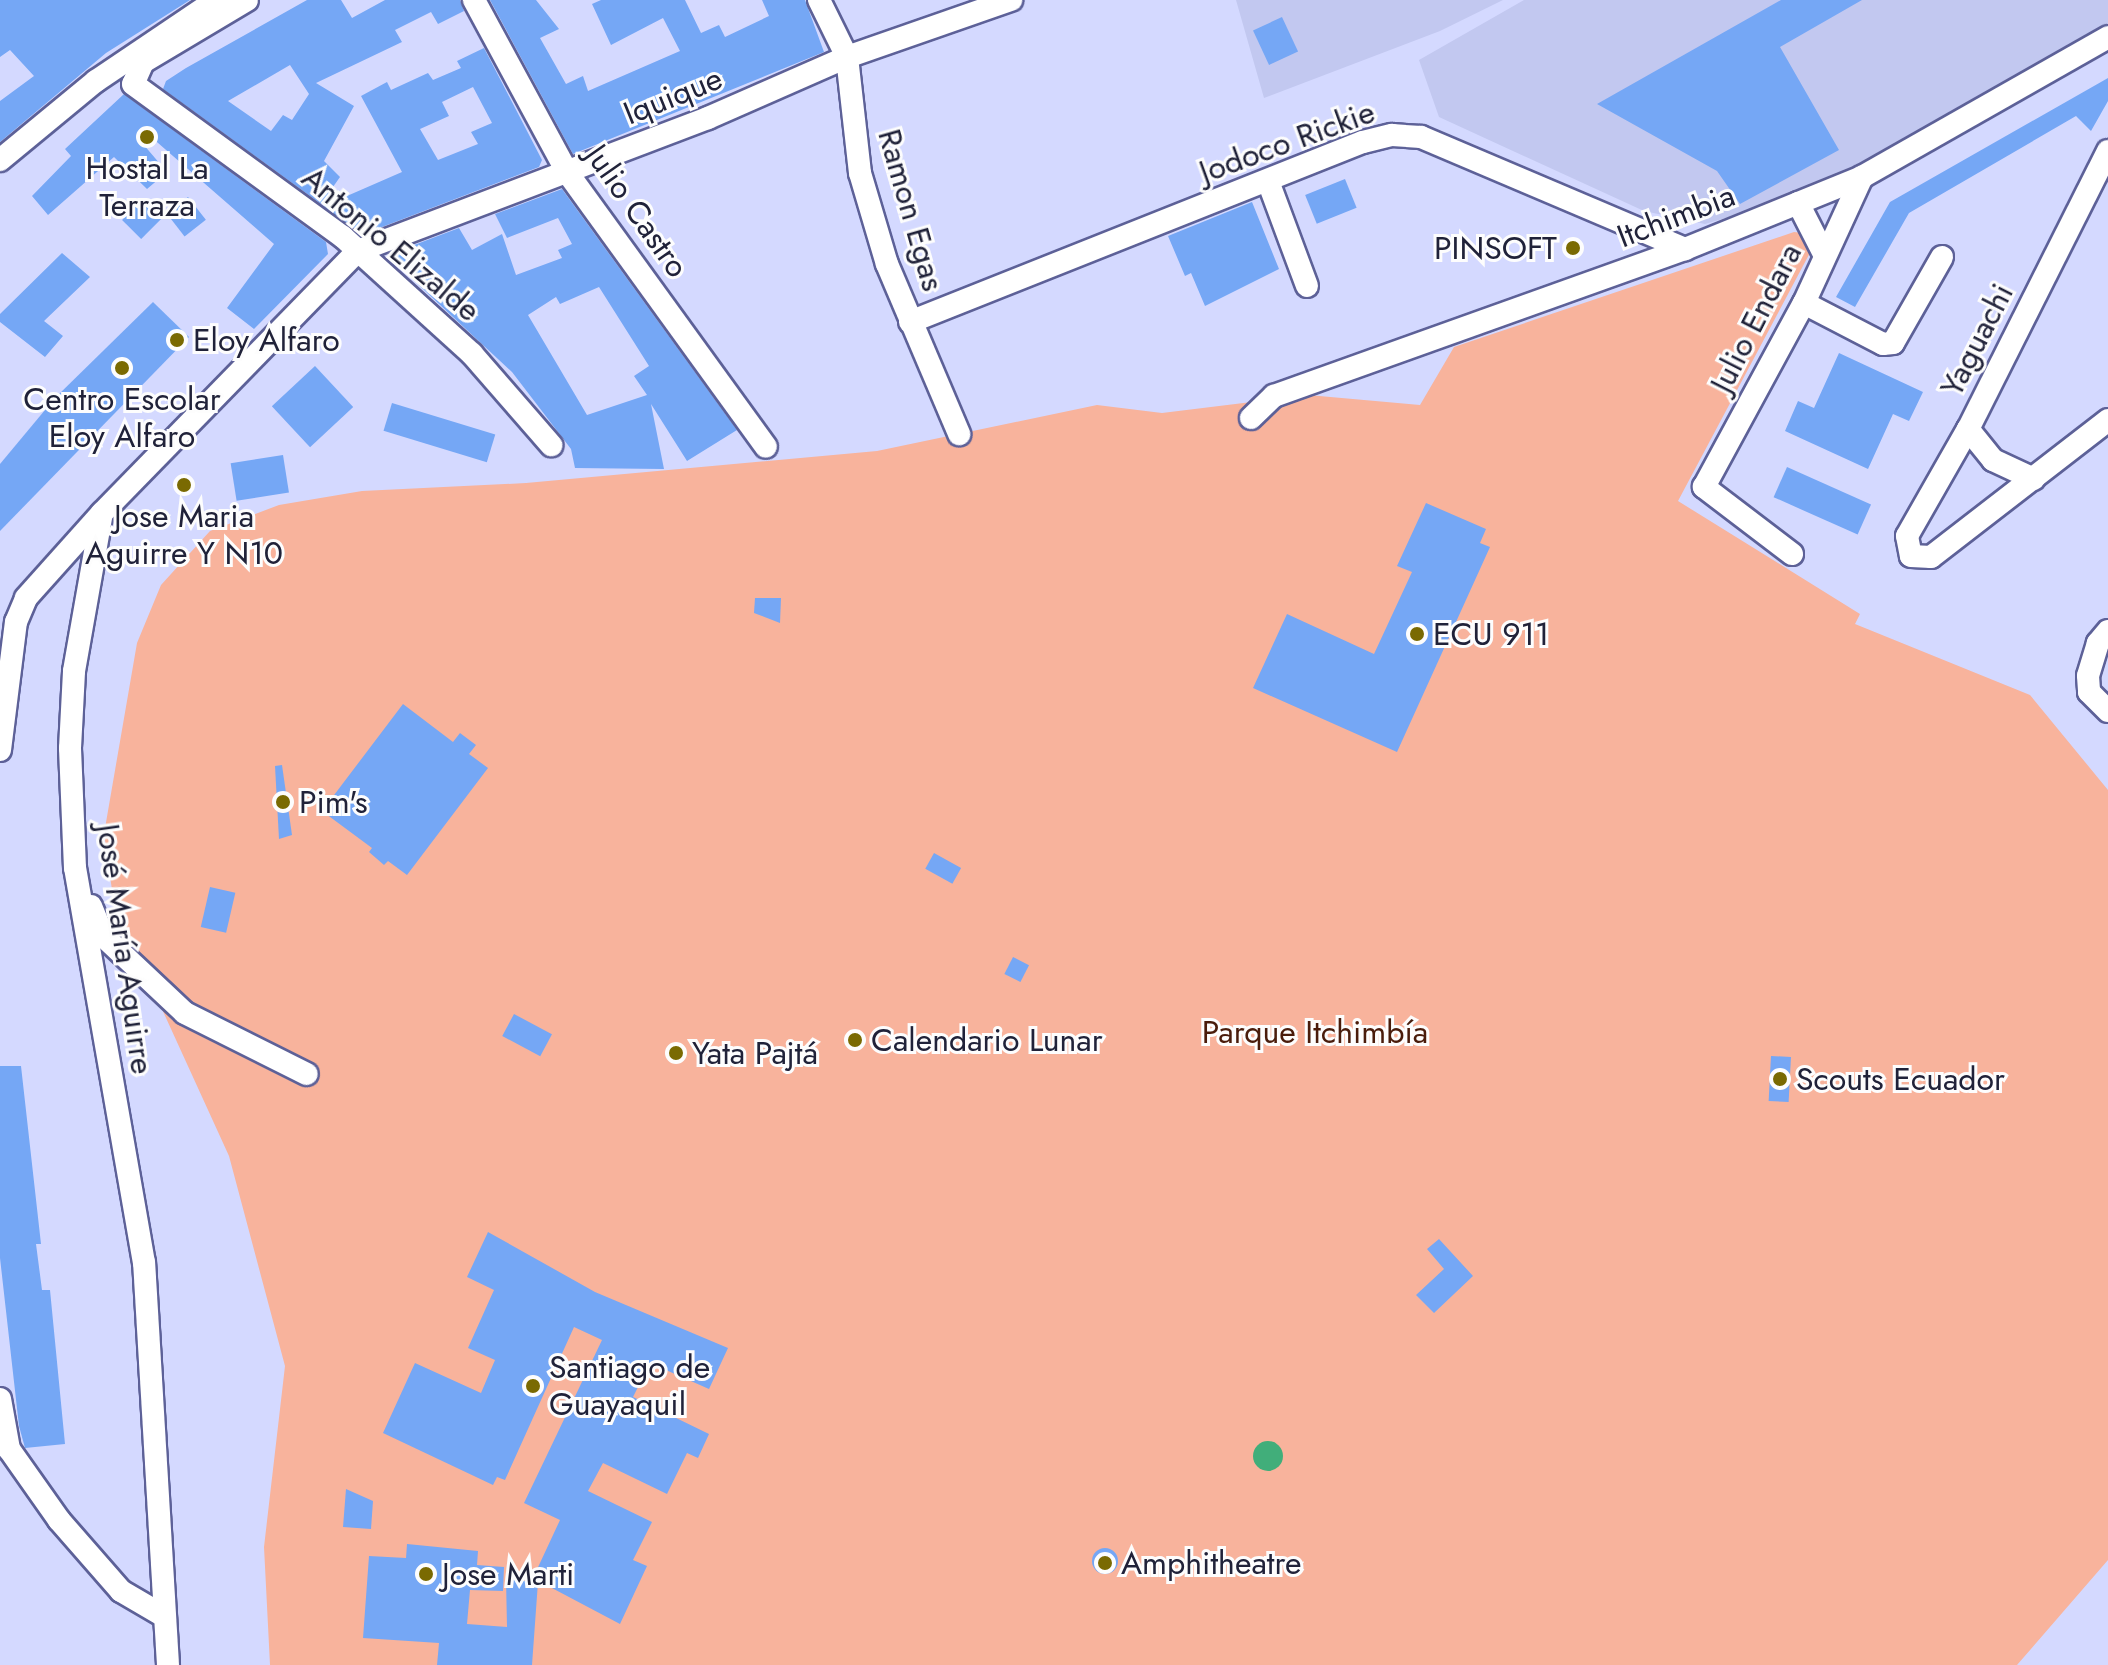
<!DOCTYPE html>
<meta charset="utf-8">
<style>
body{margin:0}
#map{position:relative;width:2108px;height:1665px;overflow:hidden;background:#d4d9ff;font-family:Jost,sans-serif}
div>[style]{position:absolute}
.built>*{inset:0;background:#c2c8f0}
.green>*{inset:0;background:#f8b39c}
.water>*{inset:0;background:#41ae7a}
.round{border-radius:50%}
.building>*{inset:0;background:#75a7f5;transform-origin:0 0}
.roads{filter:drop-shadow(2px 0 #5d6198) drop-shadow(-2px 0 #5d6198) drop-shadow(0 2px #5d6198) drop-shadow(0 -2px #5d6198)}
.minor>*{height:22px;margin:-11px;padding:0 11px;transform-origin:11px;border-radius:11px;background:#fff}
.dots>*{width:22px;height:22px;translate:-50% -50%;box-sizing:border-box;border:4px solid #fdfdfd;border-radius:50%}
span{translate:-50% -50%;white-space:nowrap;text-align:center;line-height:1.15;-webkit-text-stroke:6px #fdfdfd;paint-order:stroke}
.street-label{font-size:32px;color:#202239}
.poi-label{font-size:32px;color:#202239}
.right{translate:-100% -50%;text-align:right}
.left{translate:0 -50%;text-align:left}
.park-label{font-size:32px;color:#4a1c0b}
</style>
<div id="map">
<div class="built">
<div style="clip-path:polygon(1236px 0,1503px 0,1440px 31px,1264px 98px)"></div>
<div style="clip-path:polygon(1524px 0,2108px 0,2108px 23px,1812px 193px,1705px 224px,1644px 211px,1439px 117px,1419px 60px)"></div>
</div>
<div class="green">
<div style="clip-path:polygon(1794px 232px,1802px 233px,1812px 249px,1678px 501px,1860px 614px,1855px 624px,2030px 695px,2108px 790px,2108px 1560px,2017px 1665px,270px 1665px,264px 1547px,285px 1366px,229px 1156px,114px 904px,104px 834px,137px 643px,161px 585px,210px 531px,279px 505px,362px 491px,526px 483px,877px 451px,1097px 405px,1162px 413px,1308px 395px,1420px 405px,1454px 347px)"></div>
</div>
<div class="water">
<div class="round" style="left:1253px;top:1441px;width:30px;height:30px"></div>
</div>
<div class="building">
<div style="clip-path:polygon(0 0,190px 0,106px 53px,0 142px,0 101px,34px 76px,10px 50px,0 57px)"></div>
<div style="clip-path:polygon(evenodd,307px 0,341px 0,352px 18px,385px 0,460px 0,464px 11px,438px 24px,431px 12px,395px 30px,402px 42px,316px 83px,354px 106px,324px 161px,340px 177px,321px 204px,163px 89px,166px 81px,186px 68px,307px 0,290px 65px,309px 94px,292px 120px,283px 115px,271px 131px,228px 101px,290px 65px)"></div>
<div style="clip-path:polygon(490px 0,536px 0,559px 29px,540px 38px,566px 84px,583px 76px,588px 91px,680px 51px,663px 18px,611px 45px,592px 4px,601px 0,685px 0,701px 33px,719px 25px,725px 37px,769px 16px,762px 0,805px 0,824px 52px,573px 154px)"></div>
<div style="clip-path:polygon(1781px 0,1862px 0,1780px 47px,1839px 150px,1740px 204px,1717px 171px,1597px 104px)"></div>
<div style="left:1282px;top:17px;width:38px;height:32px;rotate:65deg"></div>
<div style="clip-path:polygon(evenodd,484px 48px,542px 160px,539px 167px,361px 235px,324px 206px,402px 172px,361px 96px,387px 82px,391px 90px,428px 73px,433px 80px,461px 68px,457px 61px,484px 48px,473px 87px,492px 123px,471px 132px,478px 144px,438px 160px,420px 129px,449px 116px,442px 102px,473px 87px)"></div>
<div style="clip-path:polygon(2108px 78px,2108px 101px,2091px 131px,2076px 116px,1909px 213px,1855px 307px,1836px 297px,1890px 202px)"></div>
<div style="clip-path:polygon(124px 94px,326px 242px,328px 254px,254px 329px,227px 308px,274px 244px,150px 136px,143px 144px,167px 172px,147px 189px,114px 157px,48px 215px,32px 196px,71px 156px,65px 149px)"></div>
<div style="left:1345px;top:179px;width:31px;height:43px;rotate:68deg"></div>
<div style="clip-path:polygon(evenodd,562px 189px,737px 430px,687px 461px,651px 404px,664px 469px,575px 468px,571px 449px,512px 372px,394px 262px,393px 253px,459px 228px,472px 250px,502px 234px,516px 275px,562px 258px,558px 250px,572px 244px,558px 218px,507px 238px,495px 214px,562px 189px,599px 287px,649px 366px,634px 376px,647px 395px,587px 415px,528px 315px,556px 297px,560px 304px,599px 287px)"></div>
<div style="left:188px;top:197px;width:29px;height:27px;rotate:52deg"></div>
<div style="left:144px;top:198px;width:27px;height:31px;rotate:45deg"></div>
<div style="clip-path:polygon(1252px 202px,1279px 269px,1205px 306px,1191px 273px,1185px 276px,1168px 236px)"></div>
<div style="clip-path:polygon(62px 253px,90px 277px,44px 321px,63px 336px,45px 357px,0 322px,0 314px)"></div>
<div style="clip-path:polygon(153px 302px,189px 337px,0 531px,0 464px,55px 398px)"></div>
<div style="clip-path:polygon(1839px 353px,1923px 392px,1909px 421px,1893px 414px,1868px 469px,1785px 431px,1798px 401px,1814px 408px)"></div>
<div style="left:315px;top:366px;width:56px;height:59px;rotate:47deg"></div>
<div style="left:392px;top:403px;width:108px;height:29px;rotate:17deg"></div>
<div style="left:283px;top:455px;width:38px;height:53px;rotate:81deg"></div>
<div style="left:1787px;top:467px;width:92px;height:33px;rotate:24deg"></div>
<div style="clip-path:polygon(1426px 503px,1486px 529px,1480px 543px,1490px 547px,1397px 752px,1253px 688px,1287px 614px,1374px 654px,1412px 572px,1397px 566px)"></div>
<div style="clip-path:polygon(755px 598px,781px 598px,780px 623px,754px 613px)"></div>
<div style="clip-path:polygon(403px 704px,453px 742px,460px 733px,476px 745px,469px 754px,488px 768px,407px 875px,388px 861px,384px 865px,369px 852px,372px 848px,322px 811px)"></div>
<div style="clip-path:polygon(282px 765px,292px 835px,279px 839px,275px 766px)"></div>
<div style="left:934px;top:853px;width:31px;height:18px;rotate:29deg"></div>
<div style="left:210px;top:887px;width:26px;height:41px;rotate:13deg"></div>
<div style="left:1013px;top:957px;width:18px;height:19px;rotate:27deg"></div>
<div style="left:514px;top:1014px;width:43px;height:25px;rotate:28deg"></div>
<div style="left:1771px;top:1056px;width:20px;height:45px;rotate:3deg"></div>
<div style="clip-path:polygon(0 1066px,21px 1066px,41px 1244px,36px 1244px,42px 1290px,50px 1290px,65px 1444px,25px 1448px,19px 1426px,0 1258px)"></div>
<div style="clip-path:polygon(488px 1232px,595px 1292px,728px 1348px,709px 1389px,650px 1363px,633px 1397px,709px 1434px,698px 1458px,687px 1453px,667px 1494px,603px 1463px,588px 1491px,652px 1522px,633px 1560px,647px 1566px,620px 1624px,533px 1578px,560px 1520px,524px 1503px,602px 1340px,574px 1327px,505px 1480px,497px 1477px,493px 1485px,383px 1433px,415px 1363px,481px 1393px,495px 1360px,468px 1348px,494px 1290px,467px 1277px)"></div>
<div style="clip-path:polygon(1439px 1239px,1473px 1276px,1434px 1313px,1416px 1295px,1444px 1269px,1427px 1249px)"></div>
<div style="clip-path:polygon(346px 1489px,373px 1501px,371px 1529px,343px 1527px)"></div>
<div style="clip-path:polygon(407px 1544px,478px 1551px,477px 1565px,504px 1567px,503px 1591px,470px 1590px,467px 1624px,507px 1627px,506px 1579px,538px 1582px,532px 1665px,437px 1665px,439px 1643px,363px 1638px,369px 1556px,406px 1558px)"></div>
<div class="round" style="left:1092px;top:1548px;width:26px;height:26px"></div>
</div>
<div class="roads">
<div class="minor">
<div style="left:247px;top:0;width:121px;rotate:149.2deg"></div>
<div style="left:143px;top:62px;width:24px;rotate:114deg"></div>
<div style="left:133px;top:84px;width:260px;rotate:36.1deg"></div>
<div style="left:343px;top:237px;width:174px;rotate:42.2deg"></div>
<div style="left:472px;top:354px;width:121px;rotate:49deg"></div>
<div style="left:474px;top:0;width:196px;rotate:61.6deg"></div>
<div style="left:567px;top:172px;width:339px;rotate:54.1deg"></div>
<div style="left:819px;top:0;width:64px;rotate:63.8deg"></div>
<div style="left:847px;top:57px;width:117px;rotate:83.6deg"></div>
<div style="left:860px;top:173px;width:95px;rotate:73.5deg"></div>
<div style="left:887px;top:264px;width:185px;rotate:67deg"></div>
<div style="left:2108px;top:151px;width:311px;rotate:116.7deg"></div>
<div style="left:1968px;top:429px;width:123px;rotate:119.7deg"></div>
<div style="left:1907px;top:536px;width:20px;rotate:79deg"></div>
<div style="left:1911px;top:556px;width:20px;rotate:3deg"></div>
<div style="left:1931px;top:557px;width:224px;rotate:-37.7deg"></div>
<div style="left:0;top:160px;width:124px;rotate:-39.5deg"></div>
<div style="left:96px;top:81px;width:145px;rotate:-34deg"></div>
<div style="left:1268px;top:181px;width:112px;rotate:69.6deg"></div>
<div style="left:1798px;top:203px;width:57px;rotate:63deg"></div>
<div style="left:1804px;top:303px;width:89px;rotate:27.4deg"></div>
<div style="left:1883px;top:344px;width:10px;rotate:-6deg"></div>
<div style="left:1893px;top:343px;width:99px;rotate:-60.3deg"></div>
<div style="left:910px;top:322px;width:487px;rotate:-21.7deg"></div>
<div style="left:1363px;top:142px;width:30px;rotate:-14deg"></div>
<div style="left:1392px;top:135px;width:29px;rotate:4deg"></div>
<div style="left:1421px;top:137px;width:287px;rotate:23deg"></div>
<div style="left:1251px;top:418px;width:32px;rotate:-44deg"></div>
<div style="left:1274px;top:396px;width:436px;rotate:-19.7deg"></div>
<div style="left:1685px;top:249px;width:191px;rotate:-22.1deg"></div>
<div style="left:1862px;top:177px;width:283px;rotate:-29.6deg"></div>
<div style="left:1968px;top:429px;width:40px;rotate:51deg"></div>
<div style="left:1993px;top:460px;width:45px;rotate:24.9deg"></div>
<div style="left:1792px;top:554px;width:111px;rotate:-142.7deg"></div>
<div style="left:1704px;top:487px;width:209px;rotate:-61.5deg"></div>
<div style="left:1804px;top:303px;width:139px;rotate:-65.3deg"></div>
<div style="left:2108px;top:631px;width:16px;rotate:130deg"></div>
<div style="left:2098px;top:643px;width:34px;rotate:107deg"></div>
<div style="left:2088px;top:676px;width:16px;rotate:86deg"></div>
<div style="left:2089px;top:692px;width:27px;rotate:45deg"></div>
<div style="left:0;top:750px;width:129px;rotate:-82.9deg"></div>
<div style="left:16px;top:622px;width:26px;rotate:-67deg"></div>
<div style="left:26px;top:598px;width:114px;rotate:-48.2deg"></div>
<div style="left:91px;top:906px;width:32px;rotate:68deg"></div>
<div style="left:103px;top:936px;width:112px;rotate:43.2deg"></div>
<div style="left:185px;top:1013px;width:136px;rotate:26.6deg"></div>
<div style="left:0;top:1399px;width:51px;rotate:79.8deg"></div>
<div style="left:9px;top:1449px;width:87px;rotate:54.8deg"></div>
<div style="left:59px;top:1520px;width:94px;rotate:48.9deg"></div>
<div style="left:121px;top:1591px;width:50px;rotate:30.2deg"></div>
<div style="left:168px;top:1665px;width:403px;rotate:-93.4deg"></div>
<div style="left:144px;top:1263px;width:401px;rotate:-99.9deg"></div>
<div style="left:75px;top:868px;width:120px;rotate:-92.4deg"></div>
<div style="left:70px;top:748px;width:77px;rotate:-87deg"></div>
<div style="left:74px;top:671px;width:160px;rotate:-80deg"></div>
<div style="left:102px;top:513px;width:366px;rotate:-45.7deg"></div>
<div style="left:358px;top:251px;width:374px;rotate:-20.8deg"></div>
<div style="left:708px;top:118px;width:152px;rotate:-23.7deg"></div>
<div style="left:847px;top:57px;width:174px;rotate:-19.2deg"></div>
</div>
</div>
<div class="dots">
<div style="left:147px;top:137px;background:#7a6a02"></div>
<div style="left:1573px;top:248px;background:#7a6a02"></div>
<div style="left:177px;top:340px;background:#7a6a02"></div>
<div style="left:122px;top:368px;background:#7a6a02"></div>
<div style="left:184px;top:485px;background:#7a6a02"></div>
<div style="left:1417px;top:634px;background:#7a6a02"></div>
<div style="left:283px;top:802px;background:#7a6a02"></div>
<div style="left:855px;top:1040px;background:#7a6a02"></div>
<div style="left:676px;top:1053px;background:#7a6a02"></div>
<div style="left:1780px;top:1079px;background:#7a6a02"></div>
<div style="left:533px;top:1386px;background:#7a6a02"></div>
<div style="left:1105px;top:1563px;background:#7a6a02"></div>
<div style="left:426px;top:1574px;background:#7a6a02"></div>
</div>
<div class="street-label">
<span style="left:673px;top:96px;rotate:-22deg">Iquique</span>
<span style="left:1287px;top:142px;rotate:-20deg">Jodoco Rickie</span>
<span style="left:911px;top:210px;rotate:74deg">Ramon Egas</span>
<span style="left:637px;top:211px;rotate:55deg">Julio Castro</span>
<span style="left:1676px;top:216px;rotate:-21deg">Itchimbia</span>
<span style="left:391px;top:244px;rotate:40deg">Antonio Elizalde</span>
<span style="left:1756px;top:318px;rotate:-63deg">Julio Endara</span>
<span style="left:1977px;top:340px;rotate:-63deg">Yaguachi</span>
<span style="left:125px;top:949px;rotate:82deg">José María Aguirre</span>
</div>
<div class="poi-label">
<span style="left:147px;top:187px">Hostal La<br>Terraza</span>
<span class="right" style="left:1557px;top:248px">PINSOFT</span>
<span class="left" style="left:193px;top:340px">Eloy Alfaro</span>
<span style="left:122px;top:418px">Centro Escolar<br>Eloy Alfaro</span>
<span style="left:184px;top:535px">Jose Maria<br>Aguirre Y N10</span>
<span class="left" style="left:1433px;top:634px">ECU 911</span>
<span class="left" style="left:299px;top:802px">Pim's</span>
<span class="left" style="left:871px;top:1040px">Calendario Lunar</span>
<span class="left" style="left:692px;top:1053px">Yata Pajtá</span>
<span class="left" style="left:1796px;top:1079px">Scouts Ecuador</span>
<span class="left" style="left:549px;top:1386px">Santiago de<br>Guayaquil</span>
<span class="left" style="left:1121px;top:1563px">Amphitheatre</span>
<span class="left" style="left:442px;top:1574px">Jose Marti</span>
</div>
<div class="park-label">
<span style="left:1315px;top:1032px">Parque Itchimbía</span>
</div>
</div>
